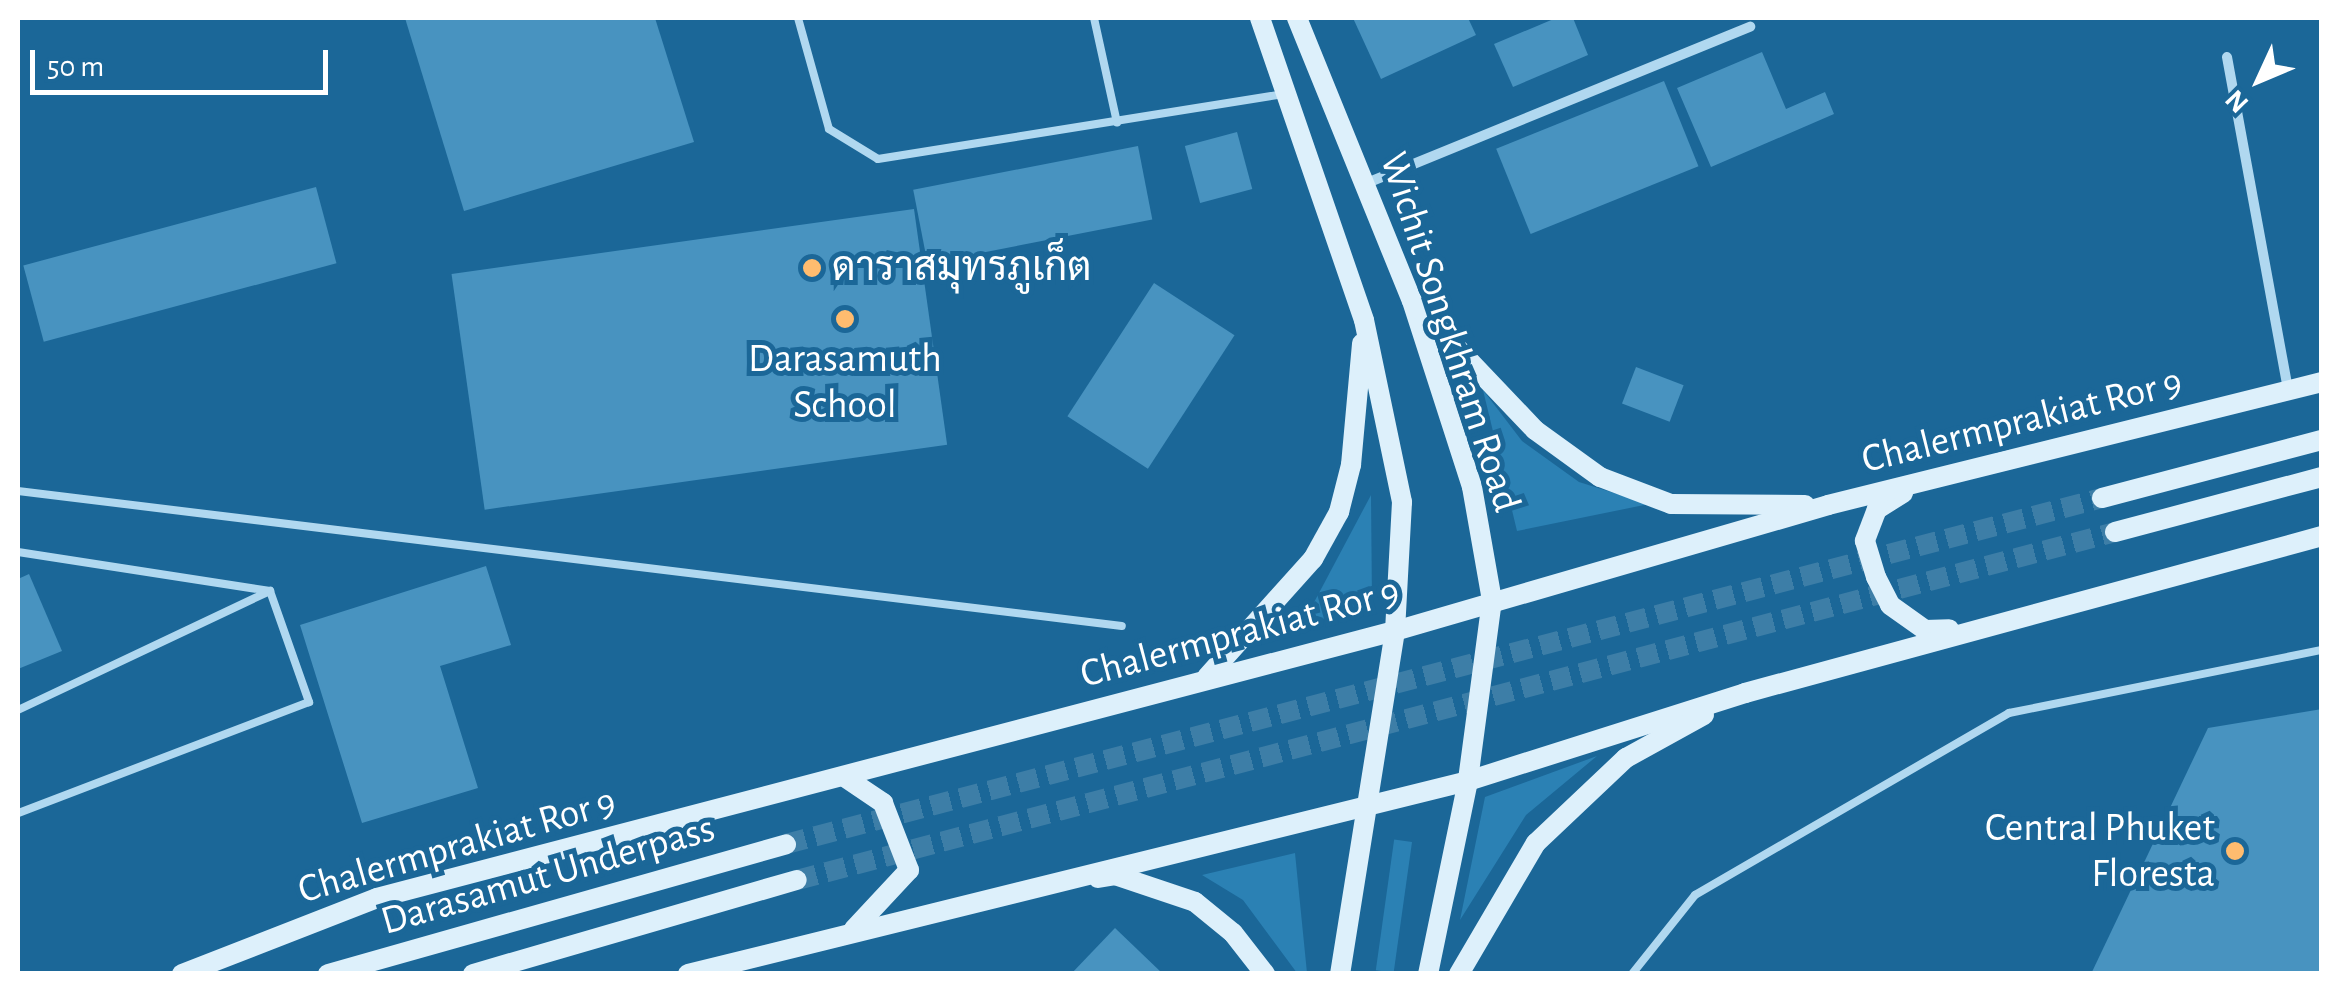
<!DOCTYPE html>
<meta charset="utf-8">
<style>
body{margin:0}
#map{position:relative;width:2339px;height:991px;overflow:hidden;background:#1b6798;font-family:"Alegreya Sans",Sarabun,sans-serif}
div>[style]{position:absolute}
.green>*{inset:0;background:#2b81b4;transform-origin:0 0}
.building>*{inset:0;background:#4893c0;transform-origin:0 0}
.secondary-tunnel>*{height:20px;margin-top:-10px;transform-origin:0;background:repeating-linear-gradient(90deg,#3d7ea7 0 20px,transparent 0 30px)}
.service>*{height:8px;margin:-4px;padding:0 4px;transform-origin:4px;border-radius:4px;background:#b0d8f0}
.minor>*{height:10px;margin:-5px;padding:0 5px;transform-origin:5px;border-radius:5px;background:#b0d8f0}
.secondary>*{height:20px;margin:-10px;padding:0 10px;transform-origin:10px;border-radius:10px;background:#ddf0fb}
.dots>*{width:28px;height:28px;translate:-50% -50%;box-sizing:border-box;border:5px solid #1b6798;border-radius:50%}
span{translate:-50% -50%;white-space:nowrap;text-align:center;line-height:1.15;-webkit-text-stroke:10px #1b6798;paint-order:stroke}
.poi-label{font-size:40px;color:#fff}
.left{translate:0 -50%;text-align:left}
.right{translate:-100% -50%;text-align:right}
.street-label{font-size:40px;color:#fff}
.frame{position:absolute;inset:0;border:20px solid #fff;pointer-events:none}
.north{position:absolute;left:2209px;top:30px;width:100px;height:100px;-webkit-text-stroke:8px #1b6798;paint-order:stroke;rotate:226deg;font-size:28px;font-weight:700;line-height:40px;text-align:center;color:#fff}
.north::after{content:'';display:block;margin:auto;width:35px;height:45px;background:#fff;clip-path:polygon(50% 0,100% 100%,50% 72%,0 100%)}
.scale{position:absolute;left:30px;top:50px;width:298px;height:45px;box-sizing:border-box;border:5px solid #fff;border-top:0;padding-left:12px;font-size:30px;line-height:35px;white-space:nowrap;color:#fff;-webkit-text-stroke:8px #1b6798;paint-order:stroke}
</style>
<div id="map">
<div class="green">
<div style="clip-path:polygon(1483px 390px,1522px 441px,1579px 482px,1649px 504px,1517px 531px)"></div>
<div style="clip-path:polygon(1371px 495px,1372px 604px,1302px 625px)"></div>
<div style="clip-path:polygon(1597px 756px,1526px 815px,1460px 920px,1485px 797px)"></div>
<div style="left:1412px;top:842px;width:132px;height:18px;rotate:98deg"></div>
<div style="clip-path:polygon(1295px 853px,1307px 973px,1297px 973px,1243px 900px,1202px 875px)"></div>
</div>
<div class="building">
<div style="clip-path:polygon(405px 18px,655px 18px,694px 142px,464px 211px)"></div>
<div style="clip-path:polygon(1353px 18px,1468px 18px,1476px 35px,1381px 79px)"></div>
<div style="clip-path:polygon(1556px 18px,1573px 18px,1588px 55px,1513px 87px,1494px 44px)"></div>
<div style="clip-path:polygon(1762px 52px,1786px 109px,1825px 92px,1834px 114px,1711px 167px,1677px 88px)"></div>
<div style="left:1664px;top:81px;width:92px;height:181px;rotate:68deg"></div>
<div style="left:1237px;top:132px;width:59px;height:54px;rotate:75deg"></div>
<div style="left:1138px;top:146px;width:75px;height:229px;rotate:79deg"></div>
<div style="left:316px;top:187px;width:79px;height:303px;rotate:75deg"></div>
<div style="left:914px;top:209px;width:238px;height:467px;rotate:82deg"></div>
<div style="left:1154px;top:283px;width:96px;height:159px;rotate:33deg"></div>
<div style="left:1636px;top:367px;width:51px;height:39px;rotate:21deg"></div>
<div style="clip-path:polygon(486px 566px,511px 645px,440px 666px,478px 788px,362px 823px,300px 625px)"></div>
<div style="clip-path:polygon(29px 574px,62px 651px,18px 669px,18px 579px)"></div>
<div style="clip-path:polygon(2322px 709px,2322px 974px,2091px 974px,2208px 728px)"></div>
<div style="clip-path:polygon(1115px 928px,1163px 974px,1071px 974px)"></div>
</div>
<div class="secondary-tunnel">
<div style="left:786px;top:844px;width:1361px;rotate:-14.73deg"></div>
<div style="left:797px;top:880px;width:1363px;rotate:-14.79deg"></div>
</div>
<div class="service">
<div style="left:798px;top:18px;width:115px;rotate:74.4deg"></div>
<div style="left:829px;top:129px;width:57px;rotate:31.5deg"></div>
<div style="left:878px;top:159px;width:409px;rotate:-9.1deg"></div>
<div style="left:1094px;top:18px;width:107px;rotate:77.6deg"></div>
<div style="left:18px;top:491px;width:1112px;rotate:6.97deg"></div>
<div style="left:18px;top:552px;width:255px;rotate:8.8deg"></div>
<div style="left:18px;top:710px;width:279px;rotate:-25.3deg"></div>
<div style="left:270px;top:591px;width:118px;rotate:70.6deg"></div>
<div style="left:309px;top:702px;width:311px;rotate:159.1deg"></div>
<div style="left:1632px;top:974px;width:101px;rotate:-51.4deg"></div>
<div style="left:1695px;top:895px;width:363px;rotate:-30.1deg"></div>
<div style="left:2009px;top:713px;width:319px;rotate:-11.4deg"></div>
</div>
<div class="minor">
<div style="left:2227px;top:57px;width:340px;rotate:79.6deg"></div>
<div style="left:1367px;top:183px;width:414px;rotate:-22.2deg"></div>
</div>
<div class="secondary">
<div style="left:1260px;top:18px;width:319px;rotate:71deg"></div>
<div style="left:1364px;top:320px;width:186px;rotate:78.2deg"></div>
<div style="left:1402px;top:502px;width:129px;rotate:93.1deg"></div>
<div style="left:1395px;top:631px;width:347px;rotate:99.1deg"></div>
<div style="left:1297px;top:18px;width:305px;rotate:67.9deg"></div>
<div style="left:1412px;top:301px;width:195px;rotate:72.1deg"></div>
<div style="left:1472px;top:487px;width:115px;rotate:80deg"></div>
<div style="left:1492px;top:600px;width:183px;rotate:97.6deg"></div>
<div style="left:1468px;top:781px;width:197px;rotate:101.7deg"></div>
<div style="left:1417px;top:306px;width:171px;rotate:46.4deg"></div>
<div style="left:1535px;top:430px;width:80px;rotate:35.9deg"></div>
<div style="left:1600px;top:477px;width:76px;rotate:20.8deg"></div>
<div style="left:1671px;top:504px;width:134px;rotate:0.4deg"></div>
<div style="left:1903px;top:493px;width:31px;rotate:148deg"></div>
<div style="left:1877px;top:509px;width:34px;rotate:111deg"></div>
<div style="left:1865px;top:541px;width:38px;rotate:73deg"></div>
<div style="left:1876px;top:577px;width:31px;rotate:63deg"></div>
<div style="left:1890px;top:605px;width:43px;rotate:35.5deg"></div>
<div style="left:1925px;top:630px;width:24px;rotate:-2deg"></div>
<div style="left:2102px;top:498px;width:228px;rotate:-14.8deg"></div>
<div style="left:2115px;top:532px;width:214px;rotate:-14.9deg"></div>
<div style="left:1207px;top:677px;width:159px;rotate:-48.1deg"></div>
<div style="left:1313px;top:559px;width:54px;rotate:-61deg"></div>
<div style="left:1339px;top:512px;width:49px;rotate:-75.7deg"></div>
<div style="left:1351px;top:465px;width:122px;rotate:-84.8deg"></div>
<div style="left:846px;top:778px;width:45px;rotate:34deg"></div>
<div style="left:883px;top:803px;width:72px;rotate:68.8deg"></div>
<div style="left:909px;top:870px;width:81px;rotate:133deg"></div>
<div style="left:1098px;top:878px;width:17px;rotate:-10deg"></div>
<div style="left:1115px;top:875px;width:84px;rotate:18.6deg"></div>
<div style="left:1195px;top:902px;width:49px;rotate:39.2deg"></div>
<div style="left:1233px;top:933px;width:52px;rotate:52deg"></div>
<div style="left:182px;top:974px;width:209px;rotate:-21.3deg"></div>
<div style="left:377px;top:898px;width:1052px;rotate:-14.7deg"></div>
<div style="left:1395px;top:631px;width:451px;rotate:-16.2deg"></div>
<div style="left:1828px;top:505px;width:509px;rotate:-13.98deg"></div>
<div style="left:328px;top:974px;width:476px;rotate:-15.8deg"></div>
<div style="left:473px;top:974px;width:337px;rotate:-16.2deg"></div>
<div style="left:688px;top:974px;width:804px;rotate:-13.9deg"></div>
<div style="left:1468px;top:781px;width:291px;rotate:-17.6deg"></div>
<div style="left:1745px;top:693px;width:598px;rotate:-15.22deg"></div>
<div style="left:1459px;top:974px;width:152px;rotate:-59.6deg"></div>
<div style="left:1536px;top:843px;width:124px;rotate:-43.4deg"></div>
<div style="left:1626px;top:758px;width:89px;rotate:-28.9deg"></div>
</div>
<div class="dots">
<div style="left:812px;top:268px;background:#ffbc6f"></div>
<div style="left:845px;top:319px;background:#ffbc6f"></div>
<div style="left:2235px;top:851px;background:#ffbc6f"></div>
</div>
<div class="poi-label">
<span class="left" style="left:832px;top:268px">ดาราสมุทรภูเก็ต</span>
<span style="left:845px;top:382px">Darasamuth<br>School</span>
<span class="right" style="left:2215px;top:851px">Central Phuket<br>Floresta</span>
</div>
<div class="street-label">
<span style="left:1450px;top:332px;rotate:72deg">Wichit Songkhram Road</span>
<span style="left:2022px;top:421px;rotate:-14deg">Chalermprakiat Ror 9</span>
<span style="left:1240px;top:633px;rotate:-15deg">Chalermprakiat Ror 9</span>
<span style="left:457px;top:846px;rotate:-16deg">Chalermprakiat Ror 9</span>
<span style="left:548px;top:875px;rotate:-16deg">Darasamut Underpass</span>
</div>
<div class="frame"></div>
<div class="north">N</div>
<div class="scale">50 m</div>
</div>
